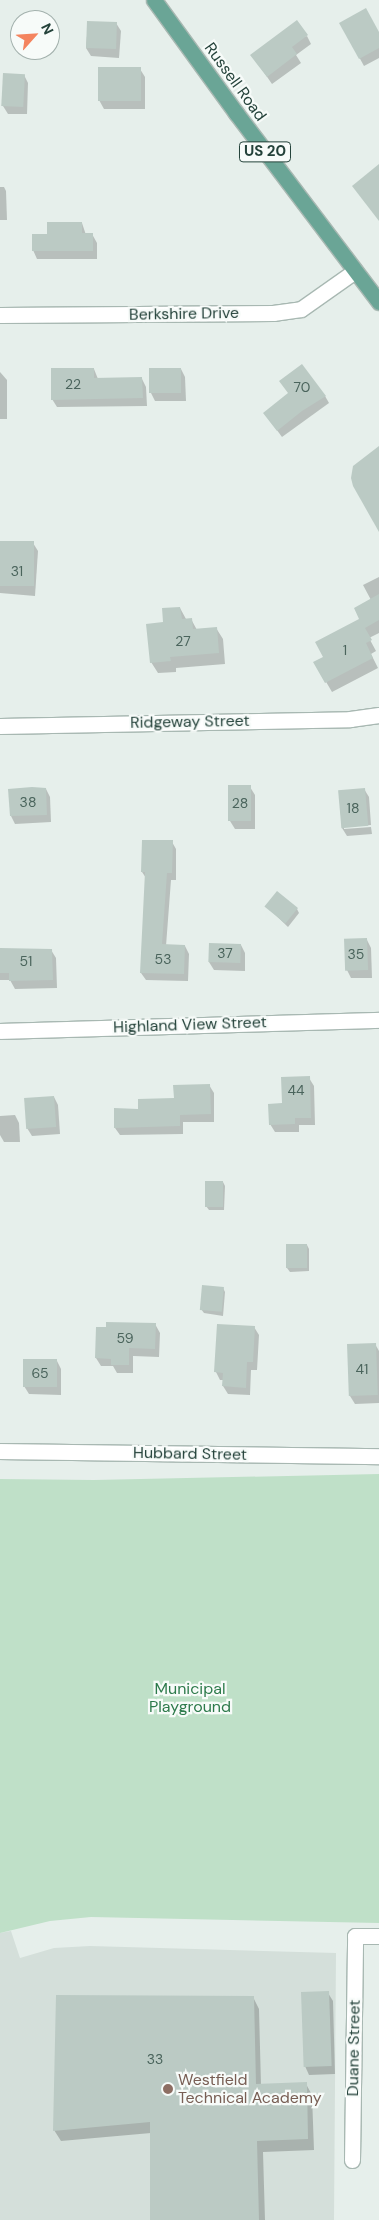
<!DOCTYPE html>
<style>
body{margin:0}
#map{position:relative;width:379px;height:2220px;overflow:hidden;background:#e6efeb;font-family:"DM Sans",sans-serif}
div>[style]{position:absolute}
.built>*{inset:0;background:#d4dfda}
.green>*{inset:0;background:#bfe0c8}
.shadow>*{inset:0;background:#0003}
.building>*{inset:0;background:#bbcac4;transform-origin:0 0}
.roads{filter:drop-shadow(1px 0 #a8b8b2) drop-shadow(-1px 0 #a8b8b2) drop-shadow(0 1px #a8b8b2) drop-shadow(0 -1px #a8b8b2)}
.minor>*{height:15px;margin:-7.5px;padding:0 7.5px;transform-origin:7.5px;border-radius:7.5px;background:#fff}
.major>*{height:15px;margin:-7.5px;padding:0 7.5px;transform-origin:7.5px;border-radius:7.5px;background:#6aa596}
.dots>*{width:14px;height:14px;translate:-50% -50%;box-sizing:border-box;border:2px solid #f7fbf9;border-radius:50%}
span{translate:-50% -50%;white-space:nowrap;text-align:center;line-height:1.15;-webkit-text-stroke:4.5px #f7fbf9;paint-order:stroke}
.number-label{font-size:14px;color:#4a645c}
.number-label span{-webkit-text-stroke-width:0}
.shield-label span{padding:1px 4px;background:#f7fbf9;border:1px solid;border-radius:4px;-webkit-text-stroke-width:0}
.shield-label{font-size:15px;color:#24423a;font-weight:700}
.street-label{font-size:16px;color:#24423a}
.park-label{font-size:16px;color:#2d7a4b}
.education-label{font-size:16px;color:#785e54}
.left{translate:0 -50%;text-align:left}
.north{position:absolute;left:10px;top:10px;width:50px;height:50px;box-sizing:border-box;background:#f7fbf9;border:1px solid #a3b1ad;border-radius:50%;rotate:64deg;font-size:14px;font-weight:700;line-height:20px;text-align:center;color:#24423a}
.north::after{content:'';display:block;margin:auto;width:18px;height:22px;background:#f4845f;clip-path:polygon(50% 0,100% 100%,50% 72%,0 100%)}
</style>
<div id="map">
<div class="built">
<div style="clip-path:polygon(11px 1931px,20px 1958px,54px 1948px,90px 1946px,336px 1953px,334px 2220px,0 2220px,0 1933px)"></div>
</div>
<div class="green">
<div style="clip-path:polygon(379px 1474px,379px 1923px,91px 1917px,50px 1921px,0 1933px,0 1479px,94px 1480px)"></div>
</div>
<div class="shadow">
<div style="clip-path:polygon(88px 22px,116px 23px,121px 31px,119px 58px,91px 56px,86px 48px)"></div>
<div style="clip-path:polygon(341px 24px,379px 35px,379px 58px,364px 66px)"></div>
<div style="clip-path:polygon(307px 36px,311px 44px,296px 55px,301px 63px,272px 84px,252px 55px)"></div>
<div style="clip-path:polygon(140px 69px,145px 77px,145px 109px,104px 109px,99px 100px)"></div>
<div style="clip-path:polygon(24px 75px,28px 83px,27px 114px,8px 114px,3px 106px)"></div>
<div style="clip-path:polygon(0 187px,4px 187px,6px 191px,7px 220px,0 220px)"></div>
<div style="clip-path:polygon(82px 223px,86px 235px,92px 234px,97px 243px,97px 259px,37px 259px,33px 250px,48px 235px)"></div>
<div style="clip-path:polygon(94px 369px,98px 379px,142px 379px,146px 387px,147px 406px,57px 407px,52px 399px)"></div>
<div style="clip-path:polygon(181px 369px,185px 377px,186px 401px,155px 401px,151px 393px)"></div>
<div style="clip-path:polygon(0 372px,7px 380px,7px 419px,0 419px)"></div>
<div style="clip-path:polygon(289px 394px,325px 396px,329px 403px,282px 437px,265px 414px)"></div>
<div style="clip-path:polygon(0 542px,33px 543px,38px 551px,35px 596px,0 593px)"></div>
<div style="clip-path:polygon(379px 577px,379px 633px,369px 638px,376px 651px,371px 654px,378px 668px,332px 692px,315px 663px,325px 658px,361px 619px,371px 600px,363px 585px)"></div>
<div style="clip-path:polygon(180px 608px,186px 619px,191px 619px,197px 630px,216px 628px,223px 639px,225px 664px,176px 668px,176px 672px,158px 673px,151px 662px,164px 624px)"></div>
<div style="clip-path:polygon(250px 787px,255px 795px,255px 829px,235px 829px,230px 821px)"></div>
<div style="clip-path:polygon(46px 789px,50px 797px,51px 822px,15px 824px,11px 816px)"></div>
<div style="clip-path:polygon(364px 789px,369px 797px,371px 825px,344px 827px,344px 829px,371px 827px,372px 834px,347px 836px,342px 828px,339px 791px)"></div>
<div style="clip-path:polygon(172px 842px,176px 849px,176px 880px,171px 880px,166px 946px,185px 946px,189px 954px,188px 981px,146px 980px,141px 973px,146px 878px,142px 872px)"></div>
<div style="clip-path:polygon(266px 906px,297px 909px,299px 913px,288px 927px)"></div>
<div style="clip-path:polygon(367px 940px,371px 948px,372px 978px,351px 978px,347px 970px)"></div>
<div style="clip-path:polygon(210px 944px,241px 945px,245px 953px,245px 971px,214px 970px,209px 962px)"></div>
<div style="clip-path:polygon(0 949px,51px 950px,56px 958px,57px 988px,15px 989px,10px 980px,0 980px)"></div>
<div style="clip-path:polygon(309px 1078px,314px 1086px,315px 1125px,299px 1125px,299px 1132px,275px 1132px,270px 1124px,283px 1104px)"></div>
<div style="clip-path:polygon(209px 1085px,214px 1093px,214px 1122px,183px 1122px,183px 1134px,120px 1135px,115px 1128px,139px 1110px,175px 1100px)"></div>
<div style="clip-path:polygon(54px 1097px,58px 1105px,60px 1134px,32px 1136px,27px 1128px)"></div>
<div style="clip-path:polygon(15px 1115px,19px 1123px,20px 1142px,4px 1142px,0 1135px,0 1116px)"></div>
<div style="clip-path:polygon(223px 1182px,225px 1186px,224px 1210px,209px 1210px,206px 1206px)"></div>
<div style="clip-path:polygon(307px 1245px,309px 1249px,309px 1271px,290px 1272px,287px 1268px)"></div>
<div style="clip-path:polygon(223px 1288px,225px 1292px,223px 1316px,204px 1313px,201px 1309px)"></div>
<div style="clip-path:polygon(155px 1324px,160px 1333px,159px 1357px,133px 1356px,133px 1373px,117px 1373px,113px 1366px,101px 1366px,96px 1358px)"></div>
<div style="clip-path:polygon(254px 1327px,259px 1335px,257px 1370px,251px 1370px,250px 1395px,228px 1394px,223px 1386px,224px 1380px,220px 1380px,216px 1372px)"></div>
<div style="clip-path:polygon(375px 1344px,379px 1351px,379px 1403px,355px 1404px,350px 1396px)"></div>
<div style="clip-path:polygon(57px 1361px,61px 1369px,61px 1395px,29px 1394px,24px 1386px)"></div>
<div style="clip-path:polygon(328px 1993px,333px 2001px,335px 2074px,309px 2075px,305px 2066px)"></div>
<div style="clip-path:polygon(253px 1997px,259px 2009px,261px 2085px,306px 2084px,312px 2095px,314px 2150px,263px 2152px,265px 2220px,151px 2220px,151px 2133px,61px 2141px,54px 2130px)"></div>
</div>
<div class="building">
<div style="clip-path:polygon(366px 8px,379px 32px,379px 48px,359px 59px,339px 23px)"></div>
<div style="clip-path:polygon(297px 20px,308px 35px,292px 47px,297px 54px,267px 77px,250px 55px)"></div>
<div style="left:87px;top:21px;width:30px;height:27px;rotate:2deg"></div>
<div style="left:98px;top:67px;width:43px;height:34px"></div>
<div style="left:3px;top:73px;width:22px;height:33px;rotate:3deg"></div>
<div style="clip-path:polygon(379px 164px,379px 221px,352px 186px)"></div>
<div style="clip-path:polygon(47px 222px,82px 222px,82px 233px,93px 233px,93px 251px,32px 251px,32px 234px,47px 234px)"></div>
<div style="clip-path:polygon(302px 364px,326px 396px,302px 411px,277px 431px,263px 413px,288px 393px,279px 381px)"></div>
<div style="clip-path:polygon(51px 368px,94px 368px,94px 378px,142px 377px,143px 398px,51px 400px)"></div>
<div style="left:149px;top:368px;width:32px;height:25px"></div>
<div style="clip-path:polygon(379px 446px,379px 532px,353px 486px,351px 478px,353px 466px)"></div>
<div style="left:0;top:541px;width:34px;height:45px"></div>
<div style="clip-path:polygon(379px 594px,379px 620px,365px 628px,372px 640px,366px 643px,373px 658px,325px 683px,313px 662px,323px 657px,315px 642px,359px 619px,354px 608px)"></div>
<div style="clip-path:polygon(180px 607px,182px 619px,192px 618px,193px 629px,217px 627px,219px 653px,170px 657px,171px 661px,150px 663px,146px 624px,163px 622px,162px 608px)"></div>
<div style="left:251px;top:785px;width:36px;height:23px;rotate:90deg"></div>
<div style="clip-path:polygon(32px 787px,46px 788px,47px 815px,10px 816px,8px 789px)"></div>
<div style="left:365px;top:788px;width:38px;height:27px;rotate:85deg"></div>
<div style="clip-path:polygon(142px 840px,173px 840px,172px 873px,167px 873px,162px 944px,185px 945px,184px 974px,140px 973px,145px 872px,141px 872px)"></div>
<div style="left:277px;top:891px;width:27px;height:20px;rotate:39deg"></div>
<div style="left:367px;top:938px;width:32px;height:23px;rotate:88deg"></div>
<div style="left:209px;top:943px;width:32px;height:19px;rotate:2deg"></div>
<div style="clip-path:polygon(0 948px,52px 949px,53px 980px,9px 981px,9px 973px,0 973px)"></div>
<div style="clip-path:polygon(310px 1076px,311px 1118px,295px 1118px,295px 1124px,269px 1125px,268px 1104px,282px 1103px,281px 1077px)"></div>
<div style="clip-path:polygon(210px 1084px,211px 1114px,180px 1115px,180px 1126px,114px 1128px,114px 1108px,138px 1109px,138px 1099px,174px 1098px,173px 1085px)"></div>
<div style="left:54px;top:1096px;width:31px;height:30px;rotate:86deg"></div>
<div style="left:205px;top:1181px;width:18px;height:26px"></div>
<div style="left:286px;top:1244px;width:21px;height:24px"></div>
<div style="left:202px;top:1285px;width:22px;height:25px;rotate:5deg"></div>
<div style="clip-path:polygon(106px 1322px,156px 1323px,155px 1349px,129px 1348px,129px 1365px,111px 1365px,111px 1359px,95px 1358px,96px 1327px,106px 1327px)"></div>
<div style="clip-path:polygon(217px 1324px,255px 1326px,253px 1362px,247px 1362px,246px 1388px,222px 1386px,223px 1373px,214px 1372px)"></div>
<div style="left:376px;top:1343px;width:52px;height:29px;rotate:88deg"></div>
<div style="left:23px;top:1359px;width:34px;height:28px"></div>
<div style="left:329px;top:1991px;width:75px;height:28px;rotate:88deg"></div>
<div style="clip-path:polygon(56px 1995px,254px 1996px,256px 2084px,307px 2082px,308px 2139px,257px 2141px,259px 2220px,150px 2220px,150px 2122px,53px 2131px)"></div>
</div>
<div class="roads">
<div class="minor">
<div style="left:0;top:315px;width:273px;rotate:-0.4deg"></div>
<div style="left:273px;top:313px;width:28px;rotate:-8deg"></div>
<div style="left:301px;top:309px;width:66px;rotate:-35.1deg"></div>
<div style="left:0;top:726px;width:350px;rotate:-1.1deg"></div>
<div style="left:350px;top:719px;width:29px;rotate:-8deg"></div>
<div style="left:0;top:1031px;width:379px;rotate:-1.7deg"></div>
<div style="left:0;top:1451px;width:379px;rotate:0.8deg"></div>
<div style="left:352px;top:2160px;width:224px;rotate:-89.2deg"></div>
<div style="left:355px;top:1936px;width:24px"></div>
</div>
<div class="major">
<div style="left:154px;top:0;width:140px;rotate:54deg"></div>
<div style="left:236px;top:113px;width:237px;rotate:52.9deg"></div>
</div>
</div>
<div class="dots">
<div style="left:168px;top:2089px;background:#8d6e63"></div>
</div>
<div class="number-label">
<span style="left:73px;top:384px">22</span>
<span style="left:302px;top:387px">70</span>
<span style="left:17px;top:571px">31</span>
<span style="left:183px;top:641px">27</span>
<span style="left:345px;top:650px">1</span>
<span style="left:28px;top:802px">38</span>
<span style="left:240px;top:803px">28</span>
<span style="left:353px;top:808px">18</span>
<span style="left:225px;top:953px">37</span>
<span style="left:356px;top:954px">35</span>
<span style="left:163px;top:959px">53</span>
<span style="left:26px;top:961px">51</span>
<span style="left:296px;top:1090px">44</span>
<span style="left:125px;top:1338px">59</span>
<span style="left:362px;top:1369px">41</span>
<span style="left:40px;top:1373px">65</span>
<span style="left:155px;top:2059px">33</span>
</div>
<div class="shield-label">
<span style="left:265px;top:152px">US 20</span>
</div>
<div class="street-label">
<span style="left:235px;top:82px;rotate:54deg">Russell Road</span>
<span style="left:184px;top:314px;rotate:-1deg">Berkshire Drive</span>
<span style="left:190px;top:722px;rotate:-1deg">Ridgeway Street</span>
<span style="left:190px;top:1025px;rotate:-2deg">Highland View Street</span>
<span style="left:190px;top:1454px;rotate:1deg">Hubbard Street</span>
<span style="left:354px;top:2048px;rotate:-89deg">Duane Street</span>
</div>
<div class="park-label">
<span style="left:190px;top:1698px">Municipal<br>Playground</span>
</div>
<div class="education-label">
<span class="left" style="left:178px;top:2089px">Westfield<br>Technical Academy</span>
</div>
<div class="north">N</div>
</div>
